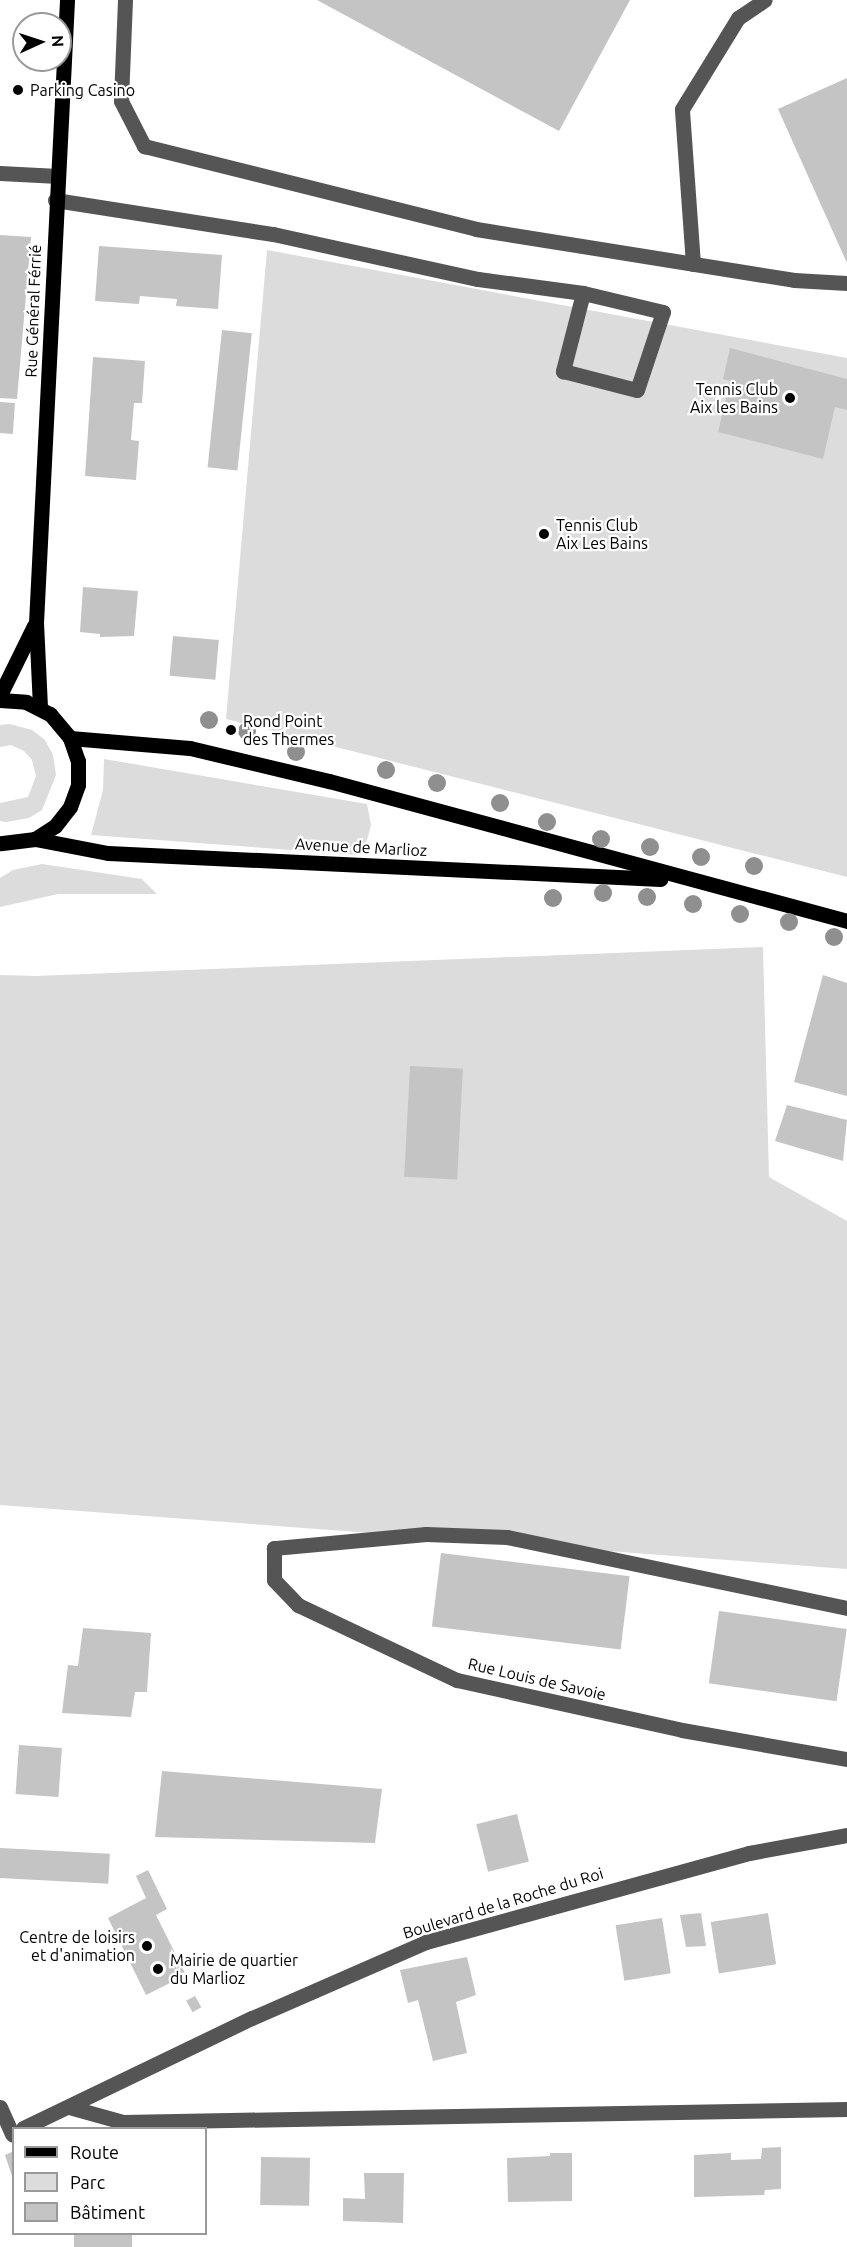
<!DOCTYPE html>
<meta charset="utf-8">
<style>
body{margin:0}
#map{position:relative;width:847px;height:2247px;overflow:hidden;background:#fff;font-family:Ubuntu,sans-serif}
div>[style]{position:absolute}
.green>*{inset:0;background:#dcdcdc}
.building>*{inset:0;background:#c4c4c4;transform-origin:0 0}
.minor>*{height:15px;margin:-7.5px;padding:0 7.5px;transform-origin:7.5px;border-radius:7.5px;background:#555}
.major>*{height:15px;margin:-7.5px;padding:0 7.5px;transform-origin:7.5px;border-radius:7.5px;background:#000}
.trees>*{width:18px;height:18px;margin:-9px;border-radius:50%;background:#8f8f8f}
.dots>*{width:16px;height:16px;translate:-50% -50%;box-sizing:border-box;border:3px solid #fff;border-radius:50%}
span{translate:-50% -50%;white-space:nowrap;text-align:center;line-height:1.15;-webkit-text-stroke:4.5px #fff;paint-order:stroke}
.poi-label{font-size:16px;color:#000}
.left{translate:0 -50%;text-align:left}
.right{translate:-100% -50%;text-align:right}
.street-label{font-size:16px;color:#000}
.legend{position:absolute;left:12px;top:2127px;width:195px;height:108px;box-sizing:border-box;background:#fff;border:2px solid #999;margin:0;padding:8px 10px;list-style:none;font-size:18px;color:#000}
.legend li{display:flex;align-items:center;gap:12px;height:30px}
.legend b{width:30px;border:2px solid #999}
.north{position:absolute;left:12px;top:12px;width:60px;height:60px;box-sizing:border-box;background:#fff;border:2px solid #999;border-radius:50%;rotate:87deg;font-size:16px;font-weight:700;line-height:24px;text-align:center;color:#000}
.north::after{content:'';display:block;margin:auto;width:21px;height:27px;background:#000;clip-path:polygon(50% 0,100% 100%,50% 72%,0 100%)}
</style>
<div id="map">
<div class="green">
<div style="clip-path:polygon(267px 250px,847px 358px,847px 877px,226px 719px)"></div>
<div style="clip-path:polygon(10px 724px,32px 730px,45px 740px,53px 755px,56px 775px,42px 810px,29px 818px,6px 822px,0 821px,0 803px,28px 797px,36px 776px,32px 760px,24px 751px,11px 745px,0 747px,0 725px)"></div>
<div style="clip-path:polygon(104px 759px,367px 804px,371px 825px,367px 840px,359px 855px,91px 835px,103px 790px)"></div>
<div style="clip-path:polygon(42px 864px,142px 879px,157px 894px,58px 894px,0 907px,0 878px,13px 870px)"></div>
<div style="clip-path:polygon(763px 947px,769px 1177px,847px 1221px,847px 1569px,0 1505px,0 975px,36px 976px)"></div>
</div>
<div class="building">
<div style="clip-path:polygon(317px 0,630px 0,559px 131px)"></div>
<div style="clip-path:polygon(847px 78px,847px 263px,778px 109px)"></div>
<div style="clip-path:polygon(0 235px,31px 237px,17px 399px,0 398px)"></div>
<div style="clip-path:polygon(99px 246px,222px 255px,218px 309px,176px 306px,177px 299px,140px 296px,139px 304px,95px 301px)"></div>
<div style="left:222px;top:330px;width:30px;height:138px;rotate:6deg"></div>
<div style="clip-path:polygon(730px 348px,847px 379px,847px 410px,835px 407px,823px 459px,718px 432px,730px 381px,723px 379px)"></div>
<div style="clip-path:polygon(93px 357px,145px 361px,142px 403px,134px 403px,131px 440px,139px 441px,136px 480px,85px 476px)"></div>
<div style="left:0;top:402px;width:15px;height:31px;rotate:4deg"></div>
<div style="clip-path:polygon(83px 587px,138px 591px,134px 636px,100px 637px,100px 634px,80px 632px)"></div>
<div style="left:173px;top:636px;width:46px;height:40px;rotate:5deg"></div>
<div style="clip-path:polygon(823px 975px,847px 983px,847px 1096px,794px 1082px)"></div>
<div style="left:410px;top:1066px;width:53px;height:111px;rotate:3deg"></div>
<div style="clip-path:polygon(787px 1105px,847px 1120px,843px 1161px,775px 1141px)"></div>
<div style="left:441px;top:1553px;width:190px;height:74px;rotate:7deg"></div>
<div style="left:719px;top:1611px;width:129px;height:73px;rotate:8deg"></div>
<div style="clip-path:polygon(83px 1628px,151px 1633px,147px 1692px,135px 1692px,131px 1717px,62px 1713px,68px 1665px,78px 1666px)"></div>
<div style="left:19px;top:1745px;width:43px;height:49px;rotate:4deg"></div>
<div style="clip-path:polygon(162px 1771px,382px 1789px,375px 1843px,155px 1837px)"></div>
<div style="left:517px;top:1814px;width:49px;height:42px;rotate:76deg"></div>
<div style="left:0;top:1848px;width:110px;height:30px;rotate:3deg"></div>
<div style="clip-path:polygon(148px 1870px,167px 1909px,156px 1915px,186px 1975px,146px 1995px,108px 1918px,146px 1898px,136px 1876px)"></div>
<div style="clip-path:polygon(701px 1913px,706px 1946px,686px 1947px,680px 1915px)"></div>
<div style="left:768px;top:1913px;width:52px;height:58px;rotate:81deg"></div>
<div style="left:662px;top:1918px;width:56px;height:47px;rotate:81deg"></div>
<div style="clip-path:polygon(467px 1957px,476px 1995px,456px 2002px,467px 2053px,433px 2061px,418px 2000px,408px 2003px,400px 1970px)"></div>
<div style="left:195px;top:1996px;width:13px;height:10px;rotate:61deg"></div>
<div style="clip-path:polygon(781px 2147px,781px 2189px,765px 2190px,764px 2195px,694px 2197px,694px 2155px,731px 2153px,731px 2160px,761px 2159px,762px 2148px)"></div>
<div style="clip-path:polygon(14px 2151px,14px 2179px,13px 2179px,5px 2155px)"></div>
<div style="clip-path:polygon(550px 2153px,572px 2153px,572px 2201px,508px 2202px,507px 2158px,550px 2156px)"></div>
<div style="left:261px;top:2157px;width:49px;height:48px;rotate:1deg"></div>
<div style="clip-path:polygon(364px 2173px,404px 2173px,403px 2223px,343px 2221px,343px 2198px,365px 2199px)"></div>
<div style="left:74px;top:2234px;width:58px;height:13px"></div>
</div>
<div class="minor">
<div style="left:125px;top:0;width:101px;rotate:92.3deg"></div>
<div style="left:121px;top:101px;width:51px;rotate:62.9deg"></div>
<div style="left:144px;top:146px;width:342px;rotate:14deg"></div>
<div style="left:476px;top:229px;width:322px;rotate:9.1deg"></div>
<div style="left:794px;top:280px;width:53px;rotate:3.2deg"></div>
<div style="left:0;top:173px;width:58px;rotate:3deg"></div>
<div style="left:55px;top:200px;width:221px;rotate:8.9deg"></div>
<div style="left:273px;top:234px;width:210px;rotate:12.4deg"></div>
<div style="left:478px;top:279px;width:106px;rotate:7.6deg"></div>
<div style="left:583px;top:293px;width:81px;rotate:104.4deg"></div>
<div style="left:563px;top:371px;width:76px;rotate:14.4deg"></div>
<div style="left:637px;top:390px;width:82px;rotate:-71.6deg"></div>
<div style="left:663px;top:312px;width:82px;rotate:-166.6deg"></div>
<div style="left:693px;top:264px;width:155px;rotate:-94.1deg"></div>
<div style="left:682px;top:109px;width:107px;rotate:-58.4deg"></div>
<div style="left:738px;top:18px;width:32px;rotate:-34deg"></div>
<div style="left:847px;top:1608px;width:347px;rotate:-168.2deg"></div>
<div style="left:507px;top:1537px;width:81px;rotate:-177.9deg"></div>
<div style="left:426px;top:1534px;width:153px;rotate:174.7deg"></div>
<div style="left:274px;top:1548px;width:32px;rotate:90deg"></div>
<div style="left:274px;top:1580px;width:35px;rotate:46deg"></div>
<div style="left:298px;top:1605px;width:176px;rotate:25.3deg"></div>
<div style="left:457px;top:1680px;width:230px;rotate:12.5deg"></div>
<div style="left:682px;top:1730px;width:168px;rotate:10deg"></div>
<div style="left:0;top:2107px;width:30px;rotate:66deg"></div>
<div style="left:69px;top:2107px;width:56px;rotate:15.5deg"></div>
<div style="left:123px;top:2122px;width:724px;rotate:-1.03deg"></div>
<div style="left:23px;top:2128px;width:254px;rotate:-25.7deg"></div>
<div style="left:252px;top:2018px;width:190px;rotate:-23.6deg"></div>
<div style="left:426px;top:1942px;width:335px;rotate:-15.4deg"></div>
<div style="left:749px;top:1853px;width:100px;rotate:-10.4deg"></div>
</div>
<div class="major">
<div style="left:0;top:695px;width:77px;rotate:-63.8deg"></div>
<div style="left:0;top:700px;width:26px;rotate:4deg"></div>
<div style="left:26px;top:702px;width:27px;rotate:27deg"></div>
<div style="left:50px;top:714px;width:31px;rotate:50deg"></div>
<div style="left:70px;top:738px;width:24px;rotate:71deg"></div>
<div style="left:78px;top:761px;width:24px;rotate:90deg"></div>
<div style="left:78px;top:785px;width:23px;rotate:110deg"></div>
<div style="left:70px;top:807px;width:24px;rotate:128deg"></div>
<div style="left:55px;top:826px;width:24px;rotate:147deg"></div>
<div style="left:35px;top:839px;width:35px;rotate:173deg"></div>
<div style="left:40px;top:707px;width:84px;rotate:-92.7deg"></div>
<div style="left:36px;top:623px;width:624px;rotate:-87.15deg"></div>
<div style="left:70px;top:738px;width:120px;rotate:4.8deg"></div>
<div style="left:190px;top:748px;width:143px;rotate:13.4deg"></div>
<div style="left:329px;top:781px;width:537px;rotate:15.12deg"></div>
<div style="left:35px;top:839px;width:74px;rotate:10.9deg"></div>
<div style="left:108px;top:853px;width:553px;rotate:2.7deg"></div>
</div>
<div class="trees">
<div style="left:209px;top:720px"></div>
<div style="left:247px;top:731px"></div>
<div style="left:296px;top:752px"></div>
<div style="left:386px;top:770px"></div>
<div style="left:437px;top:783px"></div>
<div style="left:500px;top:803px"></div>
<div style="left:547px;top:822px"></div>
<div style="left:601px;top:839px"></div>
<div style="left:650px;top:847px"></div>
<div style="left:701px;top:857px"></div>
<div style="left:754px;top:866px"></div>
<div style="left:603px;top:893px"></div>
<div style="left:647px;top:897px"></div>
<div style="left:553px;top:898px"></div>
<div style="left:693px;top:904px"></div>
<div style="left:740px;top:914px"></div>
<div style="left:789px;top:922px"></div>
<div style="left:834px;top:937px"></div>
</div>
<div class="dots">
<div style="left:18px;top:90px;background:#000"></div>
<div style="left:790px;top:398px;background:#000"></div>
<div style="left:544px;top:534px;background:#000"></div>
<div style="left:231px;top:730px;background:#000"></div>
<div style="left:147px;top:1946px;background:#000"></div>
<div style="left:158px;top:1969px;background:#000"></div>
</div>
<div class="poi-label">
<span class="left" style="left:30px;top:90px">Parking Casino</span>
<span class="right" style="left:778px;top:398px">Tennis Club<br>Aix les Bains</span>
<span class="left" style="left:556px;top:534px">Tennis Club<br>Aix Les Bains</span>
<span class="left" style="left:243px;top:730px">Rond Point<br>des Thermes</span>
<span class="right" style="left:135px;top:1946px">Centre de loisirs<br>et d'animation</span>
<span class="left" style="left:170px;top:1969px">Mairie de quartier<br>du Marlioz</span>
</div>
<div class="street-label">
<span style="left:33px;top:311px;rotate:-88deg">Rue Général Férrié</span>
<span style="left:361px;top:847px;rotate:3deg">Avenue de Marlioz</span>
<span style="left:537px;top:1679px;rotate:13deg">Rue Louis de Savoie</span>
<span style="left:503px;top:1903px;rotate:-17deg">Boulevard de la Roche du Roi</span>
</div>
<ul class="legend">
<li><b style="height:8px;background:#000"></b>Route</li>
<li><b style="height:16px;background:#dcdcdc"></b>Parc</li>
<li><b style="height:16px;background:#c4c4c4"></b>Bâtiment</li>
</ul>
<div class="north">N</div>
</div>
